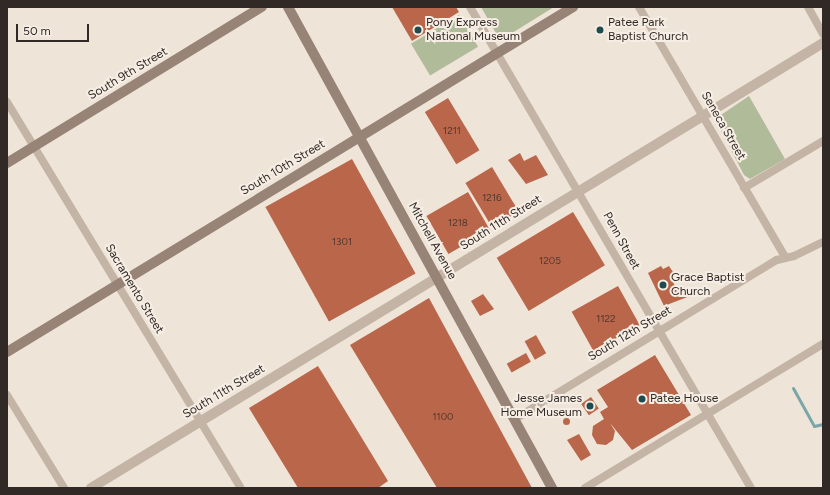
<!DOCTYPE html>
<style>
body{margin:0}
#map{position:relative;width:830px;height:495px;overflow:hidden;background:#eee4d8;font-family:Figtree,sans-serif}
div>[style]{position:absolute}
.green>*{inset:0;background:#b0bb9a;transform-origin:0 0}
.stream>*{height:3px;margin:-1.5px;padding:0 1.5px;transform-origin:1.5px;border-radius:1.5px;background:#7aa6a8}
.building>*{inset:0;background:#ba664a;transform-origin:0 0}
.round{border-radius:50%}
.minor>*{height:8px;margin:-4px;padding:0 4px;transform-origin:4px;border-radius:4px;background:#c4b4a6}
.tertiary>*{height:10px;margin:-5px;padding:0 5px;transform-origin:5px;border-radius:5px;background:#c4b4a6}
.secondary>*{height:10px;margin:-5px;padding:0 5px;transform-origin:5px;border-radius:5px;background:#988377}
.dots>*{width:11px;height:11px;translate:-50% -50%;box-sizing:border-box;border:2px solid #f6eee4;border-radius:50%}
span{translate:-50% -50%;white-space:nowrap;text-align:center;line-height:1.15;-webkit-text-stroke:4px #f6eee4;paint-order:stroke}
.number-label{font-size:10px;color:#53382f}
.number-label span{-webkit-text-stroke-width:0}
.poi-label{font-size:12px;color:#312926}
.left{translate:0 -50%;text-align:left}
.right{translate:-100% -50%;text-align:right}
.street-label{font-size:12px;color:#312926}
.frame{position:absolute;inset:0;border:8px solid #312926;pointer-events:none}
.scale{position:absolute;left:16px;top:24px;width:73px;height:18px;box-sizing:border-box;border:2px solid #312926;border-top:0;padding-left:5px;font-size:12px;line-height:14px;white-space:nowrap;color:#312926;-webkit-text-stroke:3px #f6eee4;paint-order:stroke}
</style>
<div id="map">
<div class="green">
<div style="clip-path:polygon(481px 7px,554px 7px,504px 38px,497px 35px)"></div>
<div style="left:459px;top:15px;width:37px;height:56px;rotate:59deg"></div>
<div style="clip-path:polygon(749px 96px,785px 159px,750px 179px,744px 175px,715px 119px)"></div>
</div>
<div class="stream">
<div style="left:793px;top:388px;width:43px;rotate:61.1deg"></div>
<div style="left:814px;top:426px;width:9px;rotate:-13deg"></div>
</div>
<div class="building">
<div style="clip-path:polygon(392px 7px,456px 7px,459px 12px,412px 41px)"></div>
<div style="left:448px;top:98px;width:61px;height:27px;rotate:59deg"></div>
<div style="clip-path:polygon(520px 153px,524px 161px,536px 155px,548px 175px,526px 184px,508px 160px)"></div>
<div style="left:352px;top:159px;width:131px;height:99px;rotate:61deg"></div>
<div style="left:492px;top:167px;width:52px;height:31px;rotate:59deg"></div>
<div style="left:468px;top:192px;width:44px;height:48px;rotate:60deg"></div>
<div style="left:573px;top:212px;width:62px;height:89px;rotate:59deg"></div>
<div style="clip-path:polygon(661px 266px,663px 269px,669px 266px,675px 275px,670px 277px,678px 291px,685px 287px,690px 296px,664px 306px,648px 273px)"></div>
<div style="left:618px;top:286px;width:45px;height:53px;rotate:61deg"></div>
<div style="clip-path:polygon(483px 294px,494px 309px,480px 316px,471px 301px)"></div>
<div style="clip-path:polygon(429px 298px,532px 488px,437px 488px,350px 345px)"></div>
<div style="left:536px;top:335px;width:21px;height:13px;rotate:61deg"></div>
<div style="left:526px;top:353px;width:10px;height:22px;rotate:61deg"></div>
<div style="clip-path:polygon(655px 355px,691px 415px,632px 450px,610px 423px,615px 431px,613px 440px,606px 445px,597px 444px,592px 435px,593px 426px,604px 419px,600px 412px,608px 407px,597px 390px)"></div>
<div style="clip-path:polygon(318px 366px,388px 481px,378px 488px,298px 488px,249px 408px)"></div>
<div style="left:591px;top:397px;width:14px;height:12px;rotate:56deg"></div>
<div class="round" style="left:562.5px;top:417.5px;width:7px;height:7px"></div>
<div style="clip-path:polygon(579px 434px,591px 455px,581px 461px,567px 440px)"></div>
</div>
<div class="minor">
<div style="left:470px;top:7px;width:557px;rotate:59.71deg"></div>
<div style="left:639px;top:7px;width:290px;rotate:59.7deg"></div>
<div style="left:808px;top:7px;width:31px;rotate:61deg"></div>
<div style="left:7px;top:102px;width:451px;rotate:58.8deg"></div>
<div style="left:744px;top:188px;width:92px;rotate:-30.7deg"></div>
<div style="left:7px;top:395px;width:109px;rotate:58.5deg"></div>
<div style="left:515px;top:419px;width:306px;rotate:-31.3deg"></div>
<div style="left:777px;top:260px;width:17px;rotate:-13deg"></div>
<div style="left:794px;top:256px;width:32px;rotate:-26deg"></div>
<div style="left:585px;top:488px;width:278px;rotate:-31.2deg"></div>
</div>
<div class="tertiary">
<div style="left:91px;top:488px;width:857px;rotate:-31.3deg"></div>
</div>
<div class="secondary">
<div style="left:288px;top:7px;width:549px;rotate:61.24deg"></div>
<div style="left:7px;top:163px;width:299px;rotate:-31.5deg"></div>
<div style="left:7px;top:352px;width:663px;rotate:-31.36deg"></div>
</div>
<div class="dots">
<div style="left:418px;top:30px;background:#204b4e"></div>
<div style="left:600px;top:30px;background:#204b4e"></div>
<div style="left:663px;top:285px;background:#204b4e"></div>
<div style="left:642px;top:399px;background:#204b4e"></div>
<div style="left:590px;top:406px;background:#204b4e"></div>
</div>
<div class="number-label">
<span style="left:452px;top:131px">1211</span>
<span style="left:492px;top:198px">1216</span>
<span style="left:458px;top:223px">1218</span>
<span style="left:342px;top:242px">1301</span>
<span style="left:550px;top:261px">1205</span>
<span style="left:606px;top:319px">1122</span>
<span style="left:443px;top:417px">1100</span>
</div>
<div class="poi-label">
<span class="left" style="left:426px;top:30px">Pony Express<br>National Museum</span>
<span class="left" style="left:608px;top:30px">Patee Park<br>Baptist Church</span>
<span class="left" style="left:671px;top:285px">Grace Baptist<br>Church</span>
<span class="right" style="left:582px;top:406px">Jesse James<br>Home Museum</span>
<span class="left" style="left:650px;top:399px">Patee House</span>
</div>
<div class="street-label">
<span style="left:128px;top:74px;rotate:-31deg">South 9th Street</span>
<span style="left:723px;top:126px;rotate:60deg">Seneca Street</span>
<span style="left:283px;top:168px;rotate:-31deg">South 10th Street</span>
<span style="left:501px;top:223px;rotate:-32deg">South 11th Street</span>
<span style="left:432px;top:241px;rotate:61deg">Mitchell Avenue</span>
<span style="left:621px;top:241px;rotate:61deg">Penn Street</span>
<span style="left:134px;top:289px;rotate:59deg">Sacramento Street</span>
<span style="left:630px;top:334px;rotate:-31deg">South 12th Street</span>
<span style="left:224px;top:392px;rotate:-31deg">South 11th Street</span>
</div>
<div class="frame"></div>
<div class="scale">50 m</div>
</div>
